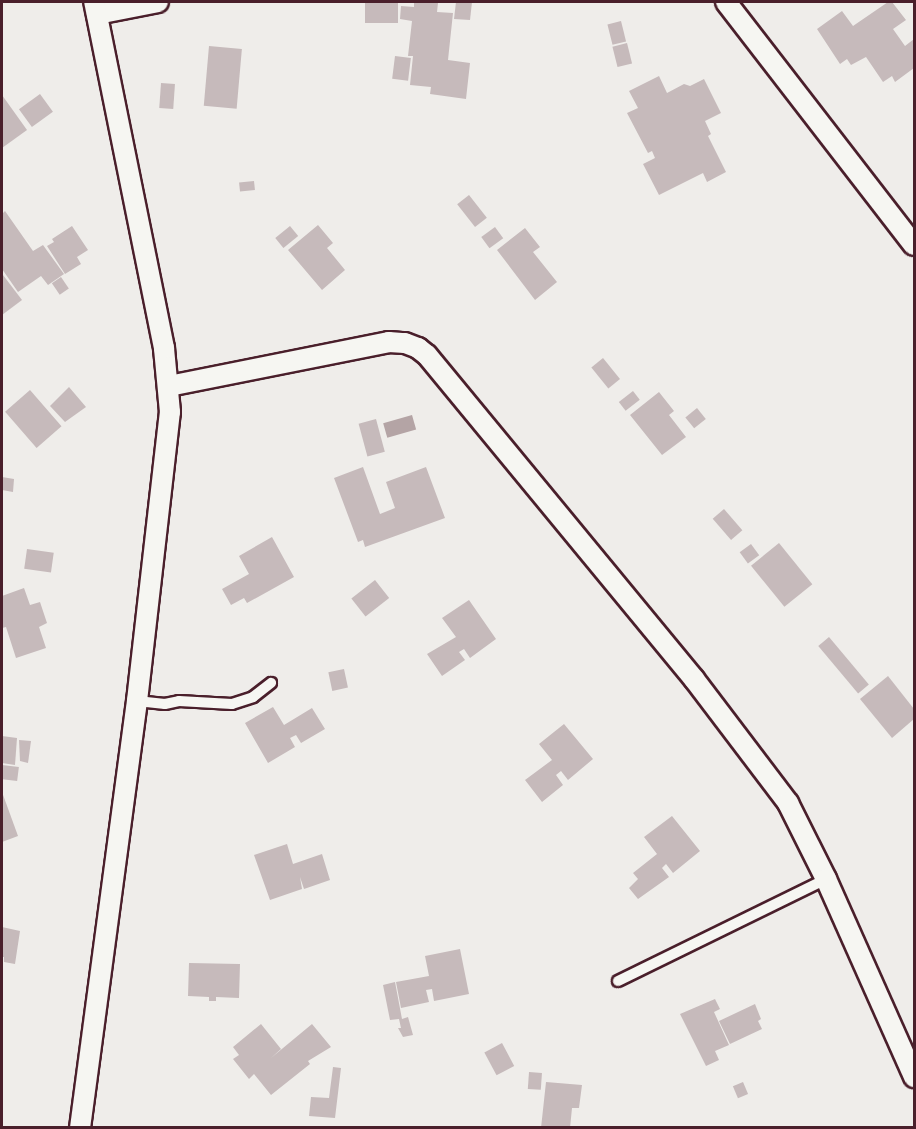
<!DOCTYPE html>
<style>
body{margin:0}
#map{position:relative;width:916px;height:1129px;overflow:hidden;background:#efedea;font-family:Itim,sans-serif}
div>[style]{position:absolute}
.water>*{inset:0;background:#b4a4a5;transform-origin:0 0}
.building>*{inset:0;background:#c6babb;transform-origin:0 0}
.roads{filter:drop-shadow(2px 0 #4a1f2b) drop-shadow(-2px 0 #4a1f2b) drop-shadow(0 2px #4a1f2b) drop-shadow(0 -2px #4a1f2b)}
.service>*{height:10px;margin:-5px;padding:0 5px;transform-origin:5px;border-radius:5px;background:#f6f6f2}
.minor>*{height:20px;margin:-10px;padding:0 10px;transform-origin:10px;border-radius:10px;background:#f6f6f2}
span{translate:-50% -50%;white-space:nowrap;text-align:center;line-height:1.15;-webkit-text-stroke:4.5px #f6f6f2;paint-order:stroke}
.frame{position:absolute;inset:0;border:3px solid #4a1f2b;pointer-events:none}
</style>
<div id="map">
<div class="water">
<div style="left:412px;top:415px;width:15px;height:30px;rotate:74deg"></div>
</div>
<div class="building">
<div style="left:365px;top:2px;width:33px;height:21px"></div>
<div style="clip-path:polygon(414px 2px,438px 3px,437px 12px,453px 13px,448px 60px,470px 63px,466px 99px,430px 94px,431px 87px,410px 85px,413px 56px,408px 56px,412px 21px,400px 19px,401px 6px,414px 7px)"></div>
<div style="clip-path:polygon(456px 2px,472px 2px,470px 20px,454px 19px)"></div>
<div style="clip-path:polygon(888px 2px,892px 2px,906px 20px,893px 29px,905px 46px,914px 39px,914px 68px,895px 82px,892px 76px,883px 82px,866px 57px,851px 65px,847px 59px,840px 64px,817px 29px,842px 11px,853px 26px)"></div>
<div style="left:621px;top:21px;width:21px;height:14px;rotate:76deg"></div>
<div style="left:627px;top:43px;width:21px;height:15px;rotate:76deg"></div>
<div style="left:209px;top:46px;width:33px;height:60px;rotate:5deg"></div>
<div style="left:395px;top:56px;width:16px;height:23px;rotate:7deg"></div>
<div style="clip-path:polygon(659px 76px,667px 93px,684px 84px,690px 86px,704px 79px,721px 113px,705px 121px,711px 134px,708px 136px,726px 172px,707px 182px,703px 173px,659px 195px,643px 164px,655px 158px,652px 151px,648px 153px,627px 113px,638px 108px,629px 91px)"></div>
<div style="left:161px;top:83px;width:14px;height:25px;rotate:4deg"></div>
<div style="left:40px;top:94px;width:22px;height:26px;rotate:54deg"></div>
<div style="clip-path:polygon(2px 95px,27px 130px,2px 148px)"></div>
<div style="left:254px;top:181px;width:9px;height:15px;rotate:84deg"></div>
<div style="left:469px;top:195px;width:29px;height:15px;rotate:52deg"></div>
<div style="clip-path:polygon(5px 211px,33px 251px,43px 245px,64px 274px,48px 285px,41px 276px,18px 292px,2px 269px,2px 214px)"></div>
<div style="clip-path:polygon(318px 225px,333px 243px,327px 248px,345px 270px,322px 290px,288px 250px)"></div>
<div style="clip-path:polygon(72px 226px,88px 250px,77px 257px,81px 264px,65px 274px,47px 246px,54px 242px,52px 239px)"></div>
<div style="left:290px;top:226px;width:13px;height:19px;rotate:51deg"></div>
<div style="left:495px;top:227px;width:14px;height:17px;rotate:54deg"></div>
<div style="clip-path:polygon(525px 228px,540px 247px,533px 252px,557px 282px,535px 300px,497px 250px)"></div>
<div style="clip-path:polygon(3px 275px,22px 300px,2px 315px,2px 276px)"></div>
<div style="left:61px;top:277px;width:14px;height:11px;rotate:56deg"></div>
<div style="left:603px;top:358px;width:27px;height:15px;rotate:51deg"></div>
<div style="clip-path:polygon(69px 387px,86px 407px,65px 422px,50px 406px)"></div>
<div style="left:30px;top:390px;width:48px;height:33px;rotate:49deg"></div>
<div style="left:633px;top:391px;width:11px;height:18px;rotate:52deg"></div>
<div style="clip-path:polygon(659px 392px,674px 411px,669px 415px,686px 437px,662px 455px,630px 415px)"></div>
<div style="left:697px;top:408px;width:14px;height:15px;rotate:51deg"></div>
<div style="left:376px;top:419px;width:34px;height:18px;rotate:75deg"></div>
<div style="clip-path:polygon(363px 467px,380px 514px,395px 508px,386px 482px,426px 467px,445px 518px,365px 547px,363px 540px,358px 542px,334px 478px)"></div>
<div style="clip-path:polygon(2px 477px,14px 479px,13px 492px,2px 490px)"></div>
<div style="left:724px;top:509px;width:28px;height:15px;rotate:49deg"></div>
<div style="clip-path:polygon(272px 537px,294px 577px,247px 603px,244px 598px,231px 605px,222px 589px,249px 574px,239px 556px)"></div>
<div style="left:779px;top:543px;width:53px;height:36px;rotate:51deg"></div>
<div style="left:751px;top:544px;width:14px;height:14px;rotate:54deg"></div>
<div style="left:27px;top:549px;width:27px;height:20px;rotate:8deg"></div>
<div style="left:375px;top:580px;width:23px;height:30px;rotate:52deg"></div>
<div style="clip-path:polygon(24px 588px,30px 605px,40px 602px,47px 623px,39px 627px,46px 648px,16px 658px,6px 627px,2px 628px,2px 596px)"></div>
<div style="clip-path:polygon(469px 600px,496px 639px,470px 658px,464px 649px,459px 652px,465px 660px,442px 676px,427px 654px,456px 637px,442px 618px)"></div>
<div style="left:829px;top:637px;width:62px;height:14px;rotate:50deg"></div>
<div style="left:344px;top:669px;width:19px;height:16px;rotate:78deg"></div>
<div style="clip-path:polygon(888px 676px,914px 709px,914px 719px,892px 738px,860px 699px)"></div>
<div style="clip-path:polygon(273px 707px,284px 725px,312px 708px,325px 729px,301px 743px,296px 735px,290px 738px,295px 747px,268px 763px,245px 723px)"></div>
<div style="clip-path:polygon(564px 724px,593px 759px,568px 780px,561px 771px,556px 775px,563px 785px,542px 802px,525px 780px,552px 760px,539px 744px)"></div>
<div style="clip-path:polygon(2px 736px,17px 738px,15px 765px,2px 763px)"></div>
<div style="clip-path:polygon(19px 740px,31px 741px,28px 763px,20px 761px)"></div>
<div style="left:2px;top:765px;width:17px;height:14px;rotate:7deg"></div>
<div style="clip-path:polygon(2px 792px,18px 836px,2px 842px)"></div>
<div style="clip-path:polygon(672px 816px,700px 851px,673px 873px,666px 864px,662px 868px,669px 877px,638px 899px,629px 888px,638px 879px,633px 873px,657px 854px,644px 837px)"></div>
<div style="clip-path:polygon(287px 844px,293px 864px,322px 854px,330px 880px,304px 889px,300px 877px,302px 889px,270px 900px,254px 855px)"></div>
<div style="clip-path:polygon(2px 927px,20px 931px,15px 964px,4px 962px,4px 957px,2px 957px)"></div>
<div style="clip-path:polygon(460px 949px,469px 994px,434px 1001px,432px 989px,426px 990px,429px 1002px,401px 1008px,396px 982px,429px 976px,425px 956px)"></div>
<div style="clip-path:polygon(189px 963px,240px 964px,239px 998px,216px 997px,216px 1001px,209px 1001px,209px 997px,188px 996px)"></div>
<div style="clip-path:polygon(395px 982px,402px 1019px,408px 1017px,413px 1035px,403px 1037px,398px 1028px,401px 1028px,399px 1019px,390px 1020px,383px 985px)"></div>
<div style="clip-path:polygon(715px 999px,720px 1009px,714px 1012px,729px 1045px,715px 1051px,719px 1060px,706px 1066px,680px 1014px)"></div>
<div style="clip-path:polygon(755px 1004px,761px 1019px,758px 1021px,762px 1029px,730px 1044px,719px 1021px)"></div>
<div style="clip-path:polygon(261px 1024px,281px 1049px,271px 1058px,312px 1024px,331px 1047px,308px 1061px,310px 1064px,271px 1095px,254px 1074px,249px 1079px,233px 1059px,239px 1055px,233px 1047px)"></div>
<div style="left:502px;top:1043px;width:26px;height:20px;rotate:62deg"></div>
<div style="clip-path:polygon(333px 1067px,341px 1068px,335px 1118px,309px 1116px,311px 1097px,329px 1098px)"></div>
<div style="left:529px;top:1072px;width:13px;height:17px;rotate:4deg"></div>
<div style="clip-path:polygon(546px 1082px,582px 1085px,579px 1108px,572px 1108px,570px 1128px,541px 1128px)"></div>
<div style="left:743px;top:1082px;width:13px;height:11px;rotate:67deg"></div>
</div>
<div class="roads">
<div class="service">
<div style="left:137px;top:701px;width:28px;rotate:6deg"></div>
<div style="left:165px;top:704px;width:14px;rotate:-12deg"></div>
<div style="left:179px;top:701px;width:53px;rotate:3.2deg"></div>
<div style="left:232px;top:704px;width:22px;rotate:-18deg"></div>
<div style="left:253px;top:697px;width:23px;rotate:-38deg"></div>
<div style="left:618px;top:981px;width:232px;rotate:-26.1deg"></div>
</div>
<div class="minor">
<div style="left:726px;top:2px;width:307px;rotate:52.3deg"></div>
<div style="left:97px;top:14px;width:62px;rotate:-11.1deg"></div>
<div style="left:169px;top:386px;width:224px;rotate:-11.3deg"></div>
<div style="left:389px;top:342px;width:16px;rotate:4deg"></div>
<div style="left:405px;top:343px;width:14px;rotate:21deg"></div>
<div style="left:418px;top:348px;width:11px;rotate:38deg"></div>
<div style="left:427px;top:355px;width:420px;rotate:50.5deg"></div>
<div style="left:694px;top:679px;width:156px;rotate:52.8deg"></div>
<div style="left:788px;top:803px;width:85px;rotate:63.4deg"></div>
<div style="left:826px;top:879px;width:217px;rotate:66deg"></div>
<div style="left:80px;top:1128px;width:431px;rotate:-82.4deg"></div>
<div style="left:137px;top:701px;width:291px;rotate:-83.5deg"></div>
<div style="left:170px;top:412px;width:64px;rotate:-95.4deg"></div>
<div style="left:164px;top:348px;width:353px;rotate:-101.4deg"></div>
</div>
</div>
<div class="frame"></div>
</div>
